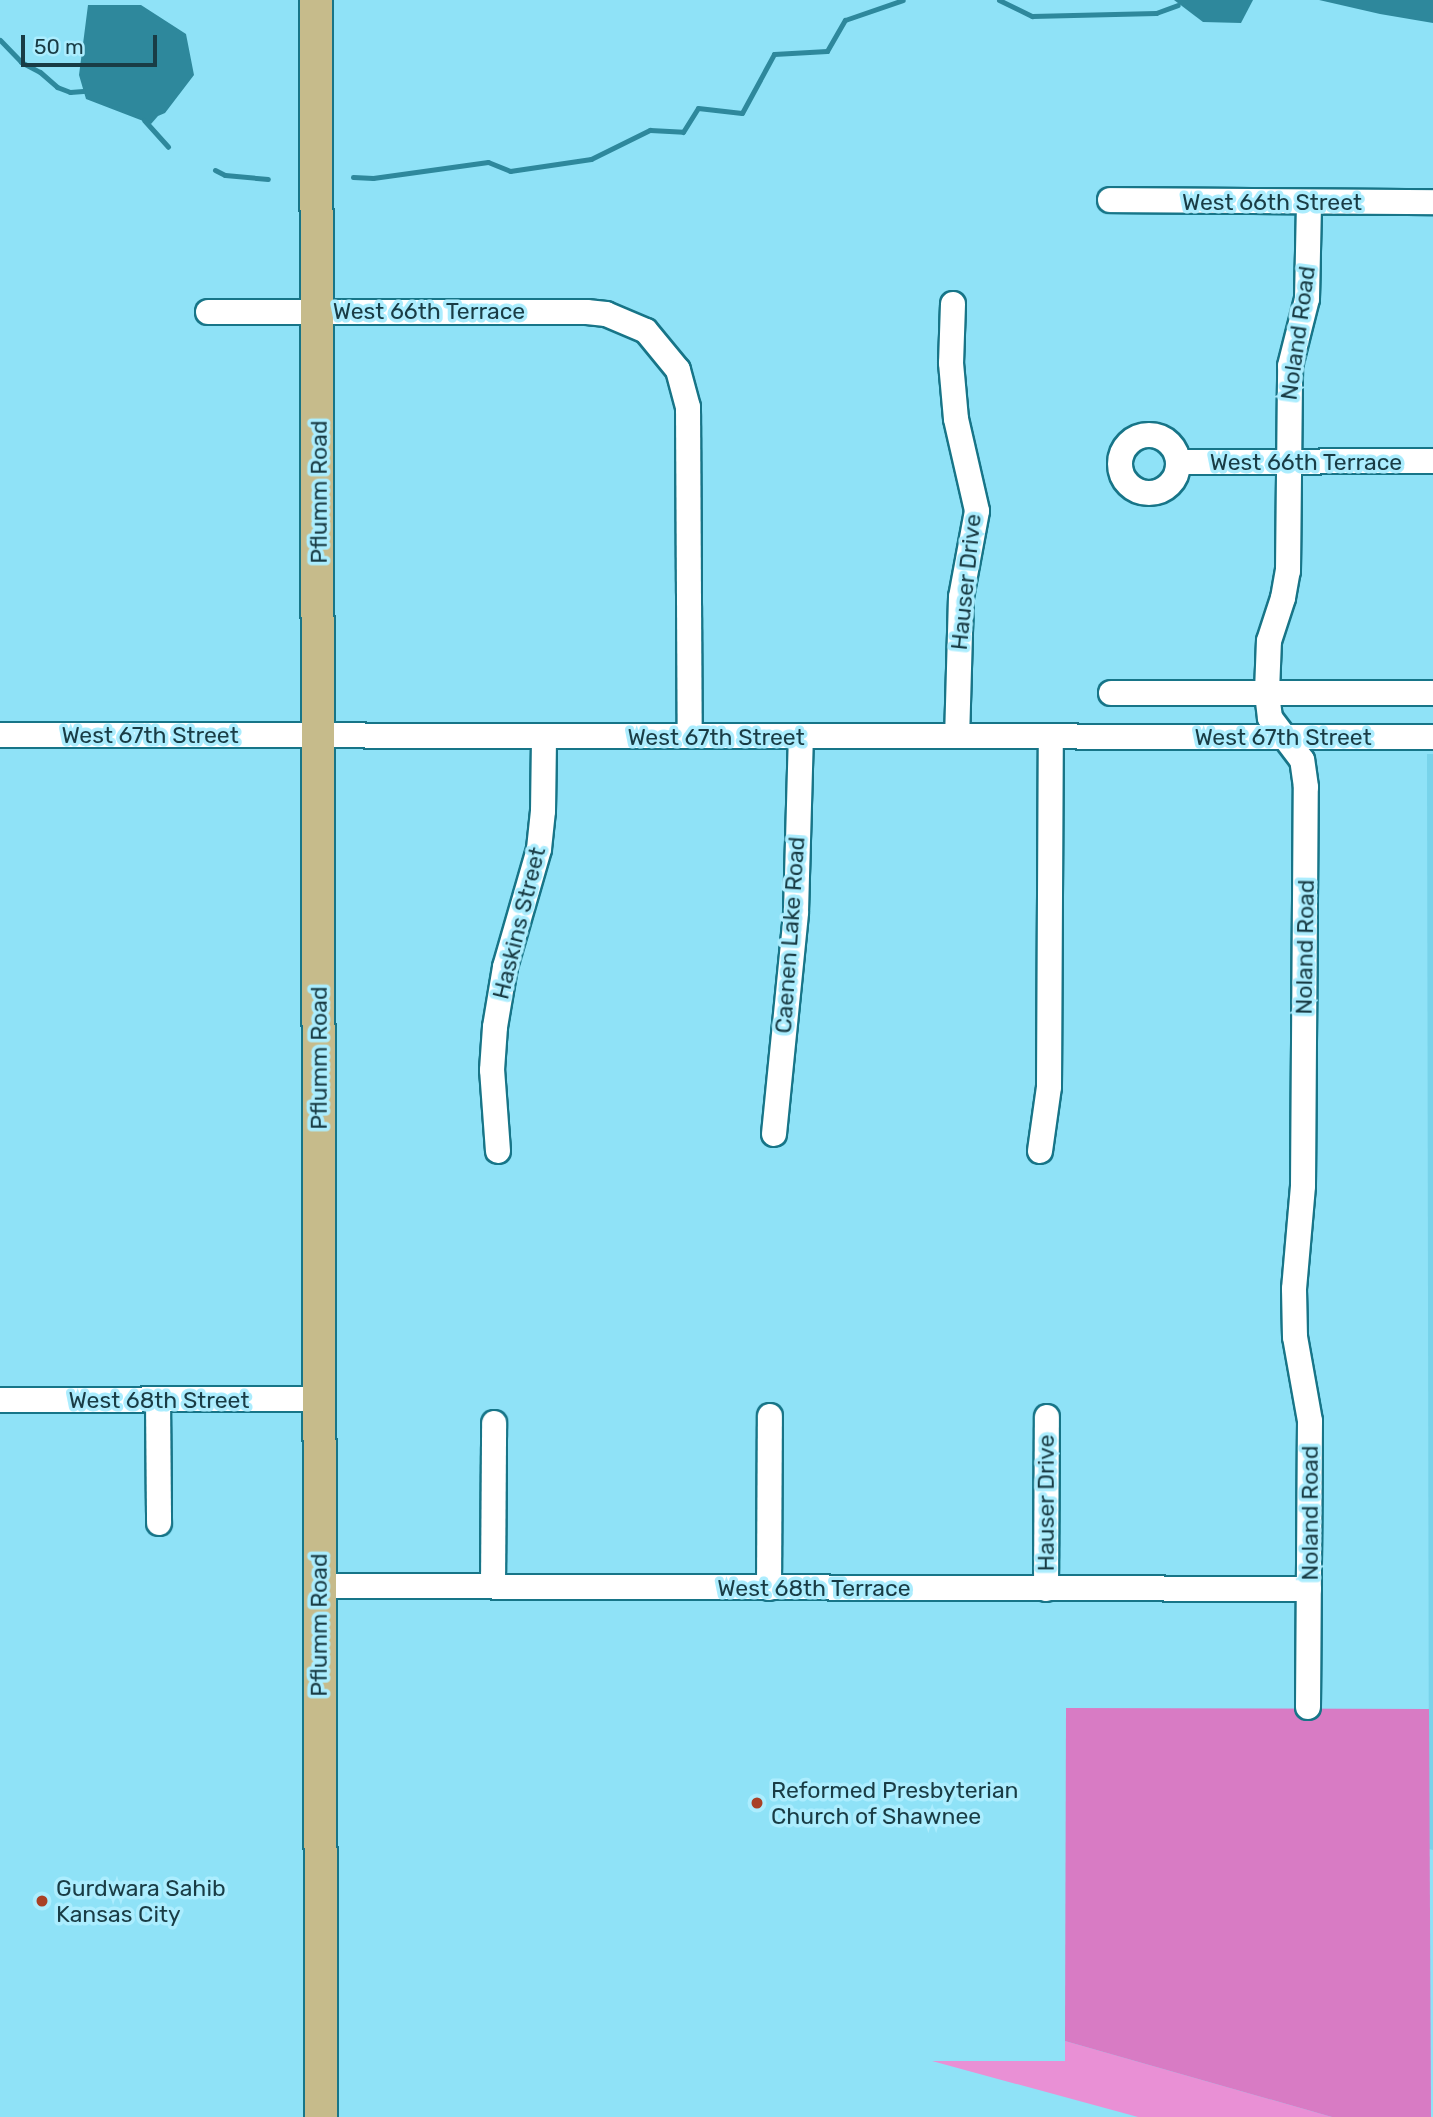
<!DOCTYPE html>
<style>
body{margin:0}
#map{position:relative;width:1433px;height:2117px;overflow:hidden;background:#8fe2f7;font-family:Rubik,sans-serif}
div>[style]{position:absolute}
.built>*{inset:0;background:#78d3ea}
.green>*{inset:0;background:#e990d5}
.forest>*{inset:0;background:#d87bc4}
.water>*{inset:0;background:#2e889c}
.stream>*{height:5px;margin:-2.5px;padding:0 2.5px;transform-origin:2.5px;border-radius:2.5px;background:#2e889c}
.roads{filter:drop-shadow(2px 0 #177588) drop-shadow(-2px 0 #177588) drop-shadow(0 2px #177588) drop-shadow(0 -2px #177588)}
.minor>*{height:24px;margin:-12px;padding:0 12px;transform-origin:12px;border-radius:12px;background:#fff}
.minor>.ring{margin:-12px;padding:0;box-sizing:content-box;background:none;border:24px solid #fff;border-radius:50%}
.major>*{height:32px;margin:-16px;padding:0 16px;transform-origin:16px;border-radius:16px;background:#c6bb8b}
.dots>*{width:19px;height:19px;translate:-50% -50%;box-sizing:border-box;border:4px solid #acedfe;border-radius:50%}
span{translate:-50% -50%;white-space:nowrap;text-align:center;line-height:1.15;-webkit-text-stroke:7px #acedfe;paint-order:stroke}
.street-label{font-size:23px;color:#193c45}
.poi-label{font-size:23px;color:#193c45}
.left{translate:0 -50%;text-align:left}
.scale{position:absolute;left:21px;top:35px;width:136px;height:32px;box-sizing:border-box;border:4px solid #193c45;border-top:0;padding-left:9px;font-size:21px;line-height:24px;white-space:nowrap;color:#193c45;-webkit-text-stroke:5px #acedfe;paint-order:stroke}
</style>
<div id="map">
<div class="built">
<div style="clip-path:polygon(1427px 754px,1433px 754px,1433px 1850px,1429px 1849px)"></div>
</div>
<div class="green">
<div style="clip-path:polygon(1065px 2041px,1332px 2117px,1138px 2117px,932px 2061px,1065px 2061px)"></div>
</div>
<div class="forest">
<div style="clip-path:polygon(1066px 1708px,1429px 1709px,1431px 2117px,1332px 2117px,1065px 2041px)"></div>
</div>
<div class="water">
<div style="clip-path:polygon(1174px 0,1253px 0,1241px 23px,1203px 22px)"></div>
<div style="clip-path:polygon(1319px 0,1433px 0,1433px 23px,1380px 14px)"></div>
<div style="clip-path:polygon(88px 5px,141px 5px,186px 34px,194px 75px,165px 113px,158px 116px,151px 124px,86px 99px,79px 75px)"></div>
</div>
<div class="stream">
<div style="left:999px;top:0;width:37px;rotate:26deg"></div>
<div style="left:1032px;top:16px;width:124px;rotate:-1.4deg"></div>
<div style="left:1156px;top:13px;width:23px;rotate:-20deg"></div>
<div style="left:0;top:40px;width:30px;rotate:46deg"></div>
<div style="left:21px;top:62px;width:21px;rotate:28deg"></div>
<div style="left:40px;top:72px;width:23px;rotate:41deg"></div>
<div style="left:57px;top:87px;width:14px;rotate:21deg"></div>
<div style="left:70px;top:92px;width:13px;rotate:-4deg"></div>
<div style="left:144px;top:120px;width:36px;rotate:48deg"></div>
<div style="left:215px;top:170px;width:11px;rotate:27deg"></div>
<div style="left:225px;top:175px;width:43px;rotate:5.3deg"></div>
<div style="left:353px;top:177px;width:20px;rotate:3deg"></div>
<div style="left:373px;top:178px;width:116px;rotate:-7.9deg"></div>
<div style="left:488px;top:162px;width:24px;rotate:22deg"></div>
<div style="left:510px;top:171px;width:82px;rotate:-8.4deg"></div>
<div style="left:591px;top:159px;width:66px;rotate:-26.2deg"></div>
<div style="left:650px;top:130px;width:33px;rotate:3deg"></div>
<div style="left:683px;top:132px;width:28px;rotate:-58deg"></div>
<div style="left:698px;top:108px;width:44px;rotate:6.5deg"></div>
<div style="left:742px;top:113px;width:67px;rotate:-61.5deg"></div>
<div style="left:774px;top:54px;width:53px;rotate:-3.2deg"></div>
<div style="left:827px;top:51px;width:36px;rotate:-60deg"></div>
<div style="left:845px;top:20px;width:61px;rotate:-19deg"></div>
</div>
<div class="roads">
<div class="minor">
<div style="left:1110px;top:200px;width:323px;rotate:0.4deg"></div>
<div style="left:953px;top:304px;width:59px;rotate:91.9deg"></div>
<div style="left:951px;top:363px;width:56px;rotate:84.9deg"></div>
<div style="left:956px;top:419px;width:94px;rotate:77.1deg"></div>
<div style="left:977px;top:511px;width:87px;rotate:100.5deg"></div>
<div style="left:961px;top:597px;width:139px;rotate:91.6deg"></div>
<div style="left:208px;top:312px;width:379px"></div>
<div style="left:587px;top:312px;width:19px;rotate:6deg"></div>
<div style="left:606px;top:314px;width:43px;rotate:23deg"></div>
<div style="left:646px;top:331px;width:50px;rotate:50.6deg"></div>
<div style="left:678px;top:370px;width:38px;rotate:75deg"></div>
<div style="left:688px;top:407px;width:329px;rotate:89.7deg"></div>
<div class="ring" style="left:1120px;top:435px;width:34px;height:34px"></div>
<div style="left:1178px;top:462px;width:255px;rotate:-0.2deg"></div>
<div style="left:1111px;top:693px;width:322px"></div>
<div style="left:0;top:735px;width:1433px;rotate:0.08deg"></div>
<div style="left:774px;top:1134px;width:223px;rotate:-84.3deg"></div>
<div style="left:796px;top:912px;width:175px;rotate:-88.4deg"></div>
<div style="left:498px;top:1151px;width:81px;rotate:-94.2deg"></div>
<div style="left:492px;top:1070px;width:43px;rotate:-86deg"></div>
<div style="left:495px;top:1027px;width:61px;rotate:-80.5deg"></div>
<div style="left:505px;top:967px;width:123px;rotate:-73.9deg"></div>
<div style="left:539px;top:849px;width:38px;rotate:-84deg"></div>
<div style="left:543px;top:811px;width:75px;rotate:-89.2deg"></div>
<div style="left:1040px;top:1151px;width:65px;rotate:-82deg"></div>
<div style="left:1049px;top:1087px;width:350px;rotate:-89.7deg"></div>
<div style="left:0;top:1400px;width:318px;rotate:-0.2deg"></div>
<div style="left:158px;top:1401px;width:122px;rotate:89.5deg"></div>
<div style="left:320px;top:1586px;width:989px;rotate:0.17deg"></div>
<div style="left:493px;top:1586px;width:163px;rotate:-89.6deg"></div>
<div style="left:769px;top:1588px;width:172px;rotate:-89.7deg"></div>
<div style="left:1046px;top:1589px;width:172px;rotate:-89.7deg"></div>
<div style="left:1308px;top:1707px;width:286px;rotate:-89.6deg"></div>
<div style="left:1310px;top:1421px;width:85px;rotate:-100.1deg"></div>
<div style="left:1295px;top:1337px;width:48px;rotate:-91.2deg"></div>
<div style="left:1294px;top:1289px;width:103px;rotate:-85deg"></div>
<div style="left:1303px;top:1186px;width:399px;rotate:-89.6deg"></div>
<div style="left:1306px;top:787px;width:27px;rotate:-98deg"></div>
<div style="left:1302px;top:760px;width:53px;rotate:-127.3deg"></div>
<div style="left:1270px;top:718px;width:26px;rotate:-97deg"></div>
<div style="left:1267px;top:692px;width:51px;rotate:-87.8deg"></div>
<div style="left:1269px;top:641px;width:45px;rotate:-72deg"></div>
<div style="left:1283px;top:598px;width:27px;rotate:-80deg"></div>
<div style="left:1288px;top:571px;width:205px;rotate:-89.4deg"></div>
<div style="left:1290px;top:366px;width:69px;rotate:-75.8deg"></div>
<div style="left:1307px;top:299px;width:96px;rotate:-88.8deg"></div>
</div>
<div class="major">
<div style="left:316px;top:0;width:2117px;rotate:89.86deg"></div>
</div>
</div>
<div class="dots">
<div style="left:757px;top:1803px;background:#a94025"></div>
<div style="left:42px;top:1901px;background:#a94025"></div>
</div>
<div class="street-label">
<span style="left:1272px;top:202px">West 66th Street</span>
<span style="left:429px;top:311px">West 66th Terrace</span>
<span style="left:1298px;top:333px;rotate:-82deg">Noland Road</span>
<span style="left:1306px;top:462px">West 66th Terrace</span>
<span style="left:319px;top:492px;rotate:-90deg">Pflumm Road</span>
<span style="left:966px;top:582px;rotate:-84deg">Hauser Drive</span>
<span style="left:150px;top:735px">West 67th Street</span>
<span style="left:716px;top:737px">West 67th Street</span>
<span style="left:1283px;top:737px">West 67th Street</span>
<span style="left:519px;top:923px;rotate:-76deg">Haskins Street</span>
<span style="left:790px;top:935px;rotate:-86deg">Caenen Lake Road</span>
<span style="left:1305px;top:947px;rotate:-89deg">Noland Road</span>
<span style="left:319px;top:1058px;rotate:-90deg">Pflumm Road</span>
<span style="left:159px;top:1400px">West 68th Street</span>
<span style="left:1046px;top:1503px;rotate:-90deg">Hauser Drive</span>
<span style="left:1310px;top:1513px;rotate:-90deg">Noland Road</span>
<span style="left:814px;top:1588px">West 68th Terrace</span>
<span style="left:319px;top:1625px;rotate:-90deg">Pflumm Road</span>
</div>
<div class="poi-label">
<span class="left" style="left:771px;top:1803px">Reformed Presbyterian<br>Church of Shawnee</span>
<span class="left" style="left:56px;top:1901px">Gurdwara Sahib<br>Kansas City</span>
</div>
<div class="scale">50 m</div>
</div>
